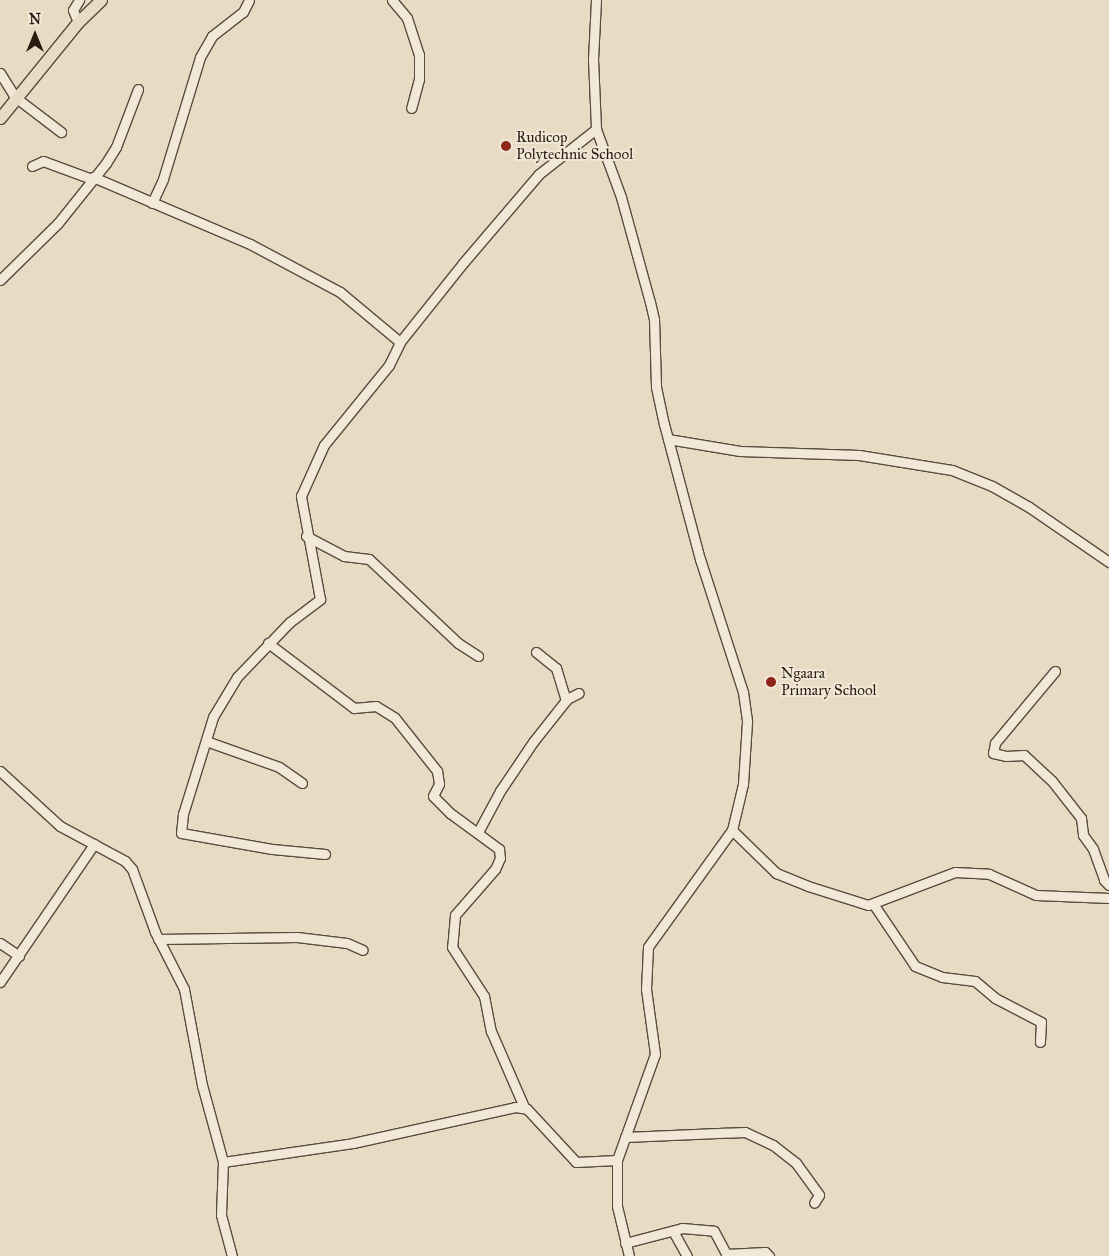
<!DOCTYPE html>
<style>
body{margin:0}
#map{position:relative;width:1109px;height:1256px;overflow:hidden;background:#e9dbc3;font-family:"IM FELL Great Primer",serif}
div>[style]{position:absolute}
.roads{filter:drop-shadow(1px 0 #5a4b3e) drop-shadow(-1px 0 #5a4b3e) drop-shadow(0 1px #5a4b3e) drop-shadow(0 -1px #5a4b3e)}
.minor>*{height:9px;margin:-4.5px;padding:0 4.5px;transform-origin:4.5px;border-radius:4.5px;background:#f1e8d8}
.major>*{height:11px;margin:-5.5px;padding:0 5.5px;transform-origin:5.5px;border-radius:5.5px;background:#e9dbc3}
.dots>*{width:14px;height:14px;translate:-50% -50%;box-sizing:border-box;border:2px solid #f1e8d8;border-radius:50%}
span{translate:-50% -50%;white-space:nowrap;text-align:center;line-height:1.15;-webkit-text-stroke:4px #f1e8d8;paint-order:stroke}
.poi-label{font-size:15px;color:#2a1b11}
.left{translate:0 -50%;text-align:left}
.north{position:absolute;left:10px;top:10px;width:50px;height:50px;-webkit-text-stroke:4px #f1e8d8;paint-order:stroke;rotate:0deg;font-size:14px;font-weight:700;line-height:20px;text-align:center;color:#2a1b11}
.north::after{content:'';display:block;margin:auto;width:18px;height:22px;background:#2a1b11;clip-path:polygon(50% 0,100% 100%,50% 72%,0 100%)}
</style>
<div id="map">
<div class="roads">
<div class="minor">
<div style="left:392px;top:0;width:23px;rotate:50deg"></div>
<div style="left:407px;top:18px;width:39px;rotate:72deg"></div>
<div style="left:419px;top:55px;width:24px;rotate:90deg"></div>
<div style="left:419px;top:79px;width:30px;rotate:105deg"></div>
<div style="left:596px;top:0;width:59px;rotate:92.9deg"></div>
<div style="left:593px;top:59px;width:70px;rotate:87.5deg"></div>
<div style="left:596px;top:129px;width:72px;rotate:69.8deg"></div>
<div style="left:621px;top:197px;width:109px;rotate:74.6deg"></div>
<div style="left:650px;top:302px;width:17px;rotate:77deg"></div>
<div style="left:654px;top:319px;width:68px;rotate:88.3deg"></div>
<div style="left:656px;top:387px;width:38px;rotate:78deg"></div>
<div style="left:664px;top:424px;width:140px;rotate:75.1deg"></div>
<div style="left:700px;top:559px;width:140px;rotate:72.1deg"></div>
<div style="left:743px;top:692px;width:30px;rotate:82deg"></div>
<div style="left:747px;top:722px;width:62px;rotate:93.7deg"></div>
<div style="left:743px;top:784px;width:47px;rotate:103.4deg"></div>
<div style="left:732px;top:830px;width:144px;rotate:125.7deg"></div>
<div style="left:648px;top:947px;width:42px;rotate:92.7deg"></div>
<div style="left:646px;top:989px;width:66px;rotate:82.1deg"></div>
<div style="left:655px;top:1054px;width:113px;rotate:109.7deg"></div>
<div style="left:617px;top:1160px;width:46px;rotate:90deg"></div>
<div style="left:617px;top:1206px;width:51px;rotate:76.5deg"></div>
<div style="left:78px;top:22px;width:13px;rotate:-113deg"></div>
<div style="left:73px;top:10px;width:12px;rotate:-59deg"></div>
<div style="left:0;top:73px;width:28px;rotate:58deg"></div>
<div style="left:15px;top:97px;width:58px;rotate:37.3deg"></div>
<div style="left:32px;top:166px;width:12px;rotate:-24deg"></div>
<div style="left:43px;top:161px;width:52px;rotate:20.2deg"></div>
<div style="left:93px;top:177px;width:171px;rotate:23.1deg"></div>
<div style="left:250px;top:244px;width:102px;rotate:28.1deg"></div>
<div style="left:340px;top:292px;width:78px;rotate:39.8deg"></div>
<div style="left:152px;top:203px;width:26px;rotate:-65deg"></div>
<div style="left:163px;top:179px;width:127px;rotate:-73.1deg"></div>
<div style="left:200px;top:57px;width:24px;rotate:-60deg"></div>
<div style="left:212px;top:36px;width:39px;rotate:-38deg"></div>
<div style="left:243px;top:12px;width:13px;rotate:-63deg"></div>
<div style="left:0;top:280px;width:81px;rotate:-44.5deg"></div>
<div style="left:58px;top:223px;width:77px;rotate:-51.3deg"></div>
<div style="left:106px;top:163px;width:19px;rotate:-58deg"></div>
<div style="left:116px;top:147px;width:62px;rotate:-69.2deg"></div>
<div style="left:668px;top:439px;width:73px;rotate:9.5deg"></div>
<div style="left:740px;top:451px;width:119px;rotate:1.9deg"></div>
<div style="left:859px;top:455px;width:94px;rotate:9.2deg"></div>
<div style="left:952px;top:470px;width:43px;rotate:21.8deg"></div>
<div style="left:992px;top:486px;width:43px;rotate:29.6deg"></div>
<div style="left:1029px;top:507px;width:97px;rotate:34.5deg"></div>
<div style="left:306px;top:536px;width:43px;rotate:27.8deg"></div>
<div style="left:344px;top:556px;width:25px;rotate:7deg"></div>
<div style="left:369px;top:559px;width:122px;rotate:43.3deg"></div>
<div style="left:458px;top:643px;width:24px;rotate:33deg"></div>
<div style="left:268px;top:643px;width:108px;rotate:37.1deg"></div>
<div style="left:354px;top:708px;width:22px;rotate:-5deg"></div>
<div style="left:376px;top:706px;width:22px;rotate:32deg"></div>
<div style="left:395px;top:718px;width:68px;rotate:51.6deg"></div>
<div style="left:437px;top:771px;width:13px;rotate:81deg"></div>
<div style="left:439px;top:784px;width:13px;rotate:117deg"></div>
<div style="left:433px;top:796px;width:24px;rotate:45deg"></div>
<div style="left:450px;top:813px;width:61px;rotate:36.3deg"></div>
<div style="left:499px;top:849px;width:9px;rotate:84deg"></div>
<div style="left:500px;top:858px;width:12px;rotate:114deg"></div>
<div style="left:495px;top:869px;width:61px;rotate:131deg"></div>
<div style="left:455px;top:915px;width:32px;rotate:95deg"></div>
<div style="left:452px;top:947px;width:59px;rotate:56.9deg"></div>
<div style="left:484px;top:996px;width:36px;rotate:79deg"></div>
<div style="left:491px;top:1031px;width:83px;rotate:66.5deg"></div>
<div style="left:536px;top:652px;width:26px;rotate:39deg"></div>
<div style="left:556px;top:668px;width:34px;rotate:73deg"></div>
<div style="left:1055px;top:671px;width:94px;rotate:129.8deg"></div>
<div style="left:995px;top:743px;width:10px;rotate:101deg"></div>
<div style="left:993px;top:753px;width:13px;rotate:13deg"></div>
<div style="left:1006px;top:756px;width:18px;rotate:-3deg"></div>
<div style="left:1024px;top:755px;width:38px;rotate:43deg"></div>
<div style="left:1052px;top:781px;width:47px;rotate:51.9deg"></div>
<div style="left:1081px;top:818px;width:17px;rotate:83deg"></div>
<div style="left:1083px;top:835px;width:17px;rotate:54deg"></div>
<div style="left:1093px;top:849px;width:33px;rotate:70deg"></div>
<div style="left:1104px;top:880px;width:7px;rotate:45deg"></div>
<div style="left:206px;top:741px;width:77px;rotate:19.6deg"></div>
<div style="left:279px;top:767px;width:28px;rotate:35deg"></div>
<div style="left:0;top:771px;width:81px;rotate:42.5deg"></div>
<div style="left:60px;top:826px;width:74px;rotate:28.3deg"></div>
<div style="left:125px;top:861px;width:11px;rotate:49deg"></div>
<div style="left:132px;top:869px;width:67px;rotate:69.9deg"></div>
<div style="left:155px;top:932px;width:64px;rotate:63deg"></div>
<div style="left:184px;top:989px;width:98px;rotate:79.4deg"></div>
<div style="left:202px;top:1085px;width:80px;rotate:74.7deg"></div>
<div style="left:223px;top:1162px;width:131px;rotate:-8.3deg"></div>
<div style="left:353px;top:1143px;width:166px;rotate:-12.5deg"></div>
<div style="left:515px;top:1107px;width:12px;rotate:9deg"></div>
<div style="left:527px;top:1109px;width:72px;rotate:47.2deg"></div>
<div style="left:576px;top:1162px;width:41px;rotate:-2.8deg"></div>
<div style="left:732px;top:830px;width:62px;rotate:44.3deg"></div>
<div style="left:776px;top:873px;width:35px;rotate:22deg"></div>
<div style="left:808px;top:886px;width:63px;rotate:17.6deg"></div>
<div style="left:868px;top:905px;width:93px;rotate:-20.8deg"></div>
<div style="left:955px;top:872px;width:34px;rotate:3deg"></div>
<div style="left:989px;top:874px;width:51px;rotate:24.1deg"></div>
<div style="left:1036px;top:895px;width:73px;rotate:2.4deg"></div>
<div style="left:478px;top:832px;width:47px;rotate:-61.8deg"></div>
<div style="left:500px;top:791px;width:59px;rotate:-56deg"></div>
<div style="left:533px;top:742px;width:55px;rotate:-51.7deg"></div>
<div style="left:567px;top:699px;width:13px;rotate:-27deg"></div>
<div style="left:325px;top:854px;width:53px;rotate:-174.6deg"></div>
<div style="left:272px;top:849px;width:92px;rotate:-170deg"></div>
<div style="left:181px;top:833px;width:19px;rotate:-84deg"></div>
<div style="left:183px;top:814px;width:102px;rotate:-72.8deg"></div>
<div style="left:213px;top:717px;width:47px;rotate:-59deg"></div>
<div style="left:237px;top:677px;width:76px;rotate:-46.1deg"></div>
<div style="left:290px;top:622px;width:38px;rotate:-37deg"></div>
<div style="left:320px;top:599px;width:105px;rotate:-100.5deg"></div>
<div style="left:301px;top:496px;width:56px;rotate:-65.7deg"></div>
<div style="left:324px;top:445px;width:103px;rotate:-50.9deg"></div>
<div style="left:389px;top:365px;width:25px;rotate:-64deg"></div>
<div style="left:400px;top:342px;width:101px;rotate:-51.4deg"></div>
<div style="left:463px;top:263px;width:117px;rotate:-49.5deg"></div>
<div style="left:539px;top:174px;width:73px;rotate:-38.3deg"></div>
<div style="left:874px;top:905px;width:73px;rotate:56.1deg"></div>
<div style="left:915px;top:966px;width:29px;rotate:22deg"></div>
<div style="left:942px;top:977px;width:33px;rotate:7deg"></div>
<div style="left:975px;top:981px;width:26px;rotate:40deg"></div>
<div style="left:995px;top:998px;width:52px;rotate:27.6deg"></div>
<div style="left:1041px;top:1022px;width:20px;rotate:93deg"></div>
<div style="left:158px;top:939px;width:139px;rotate:-0.8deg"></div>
<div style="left:297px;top:937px;width:50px;rotate:6.8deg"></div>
<div style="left:347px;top:943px;width:17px;rotate:24deg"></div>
<div style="left:0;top:943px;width:23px;rotate:34deg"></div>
<div style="left:0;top:982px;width:167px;rotate:-55.7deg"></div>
<div style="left:625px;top:1137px;width:120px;rotate:-2.4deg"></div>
<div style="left:745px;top:1132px;width:31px;rotate:25deg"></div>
<div style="left:773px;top:1145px;width:29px;rotate:38deg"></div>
<div style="left:796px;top:1163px;width:39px;rotate:54deg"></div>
<div style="left:819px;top:1195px;width:9px;rotate:122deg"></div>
<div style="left:223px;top:1162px;width:53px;rotate:92.2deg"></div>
<div style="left:221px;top:1215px;width:42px;rotate:75deg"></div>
<div style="left:673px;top:1231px;width:29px;rotate:61deg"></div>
<div style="left:625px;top:1243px;width:59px;rotate:-14.7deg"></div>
<div style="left:682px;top:1228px;width:32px;rotate:5deg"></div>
<div style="left:714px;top:1231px;width:26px;rotate:62deg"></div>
<div style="left:726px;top:1254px;width:39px;rotate:-3deg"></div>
<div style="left:765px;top:1252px;width:6px;rotate:45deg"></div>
</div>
<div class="major">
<div style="left:0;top:118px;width:124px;rotate:-50.9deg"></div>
<div style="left:78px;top:22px;width:32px;rotate:-44deg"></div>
</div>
</div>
<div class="dots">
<div style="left:506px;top:146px;background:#8f2418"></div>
<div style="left:771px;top:682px;background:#8f2418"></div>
</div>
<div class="poi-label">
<span class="left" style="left:516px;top:146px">Rudicop<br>Polytechnic School</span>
<span class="left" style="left:781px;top:682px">Ngaara<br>Primary School</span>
</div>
<div class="north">N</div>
</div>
